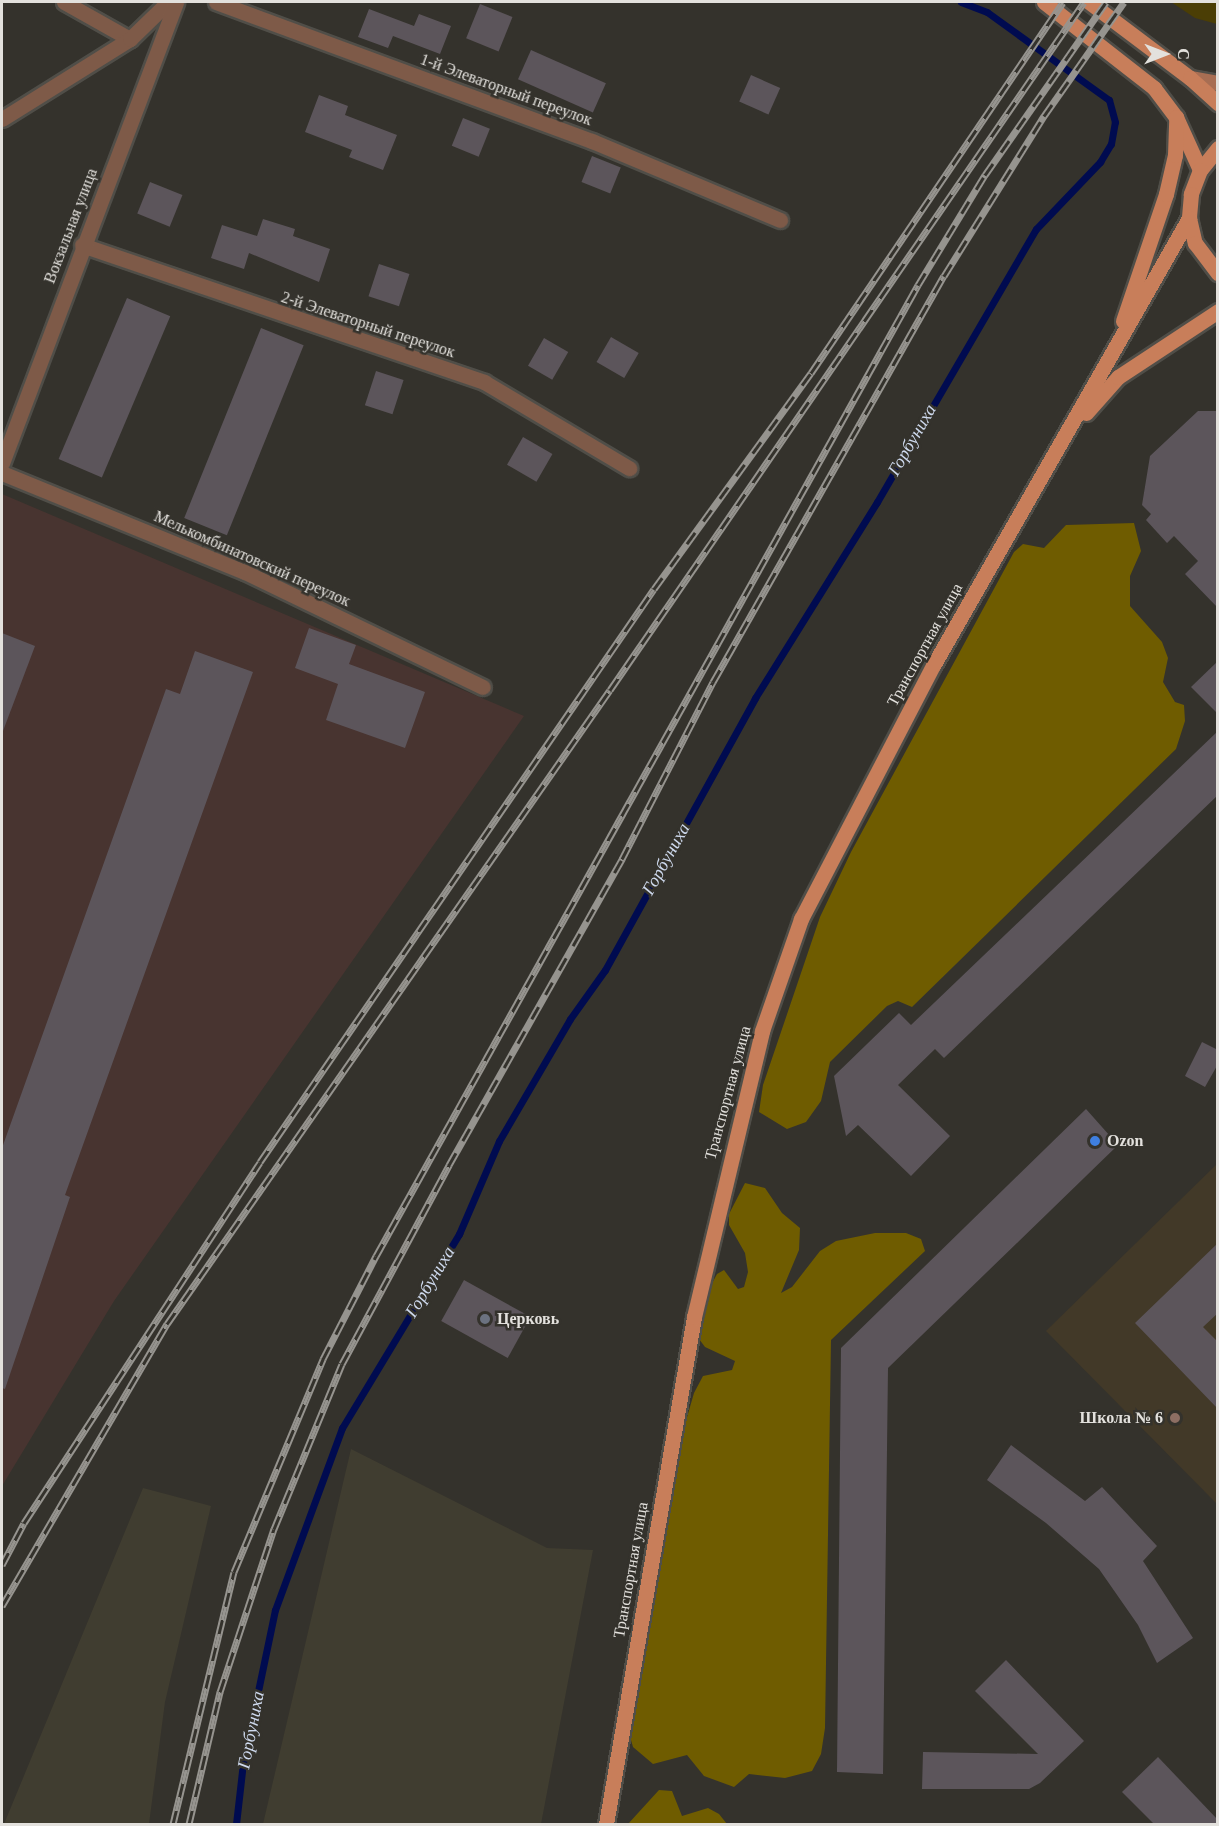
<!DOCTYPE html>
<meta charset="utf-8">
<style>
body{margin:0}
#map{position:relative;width:1219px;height:1826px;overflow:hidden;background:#34322c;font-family:"Times New Roman",serif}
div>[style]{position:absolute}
.commercial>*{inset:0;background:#483430}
.built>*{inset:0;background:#403d30}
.education>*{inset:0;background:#423928}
.green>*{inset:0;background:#4b3e05}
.forest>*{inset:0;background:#6f5c00}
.stream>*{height:7px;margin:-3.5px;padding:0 3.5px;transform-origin:3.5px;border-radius:3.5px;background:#000b50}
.building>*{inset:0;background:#5c555b;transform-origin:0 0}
.roads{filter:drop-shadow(2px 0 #504e48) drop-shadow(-2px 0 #504e48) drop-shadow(0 2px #504e48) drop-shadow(0 -2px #504e48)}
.street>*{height:15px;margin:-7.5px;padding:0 7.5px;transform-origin:7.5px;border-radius:7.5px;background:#7e5a48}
.secondary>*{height:15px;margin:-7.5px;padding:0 7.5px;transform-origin:7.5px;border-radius:7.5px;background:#a86e53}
.primary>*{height:15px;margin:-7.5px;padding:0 7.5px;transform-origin:7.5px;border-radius:7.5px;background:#c87e5a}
.rail>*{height:7px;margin-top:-3.5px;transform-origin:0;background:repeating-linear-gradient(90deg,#34322c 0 14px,#96948f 0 28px);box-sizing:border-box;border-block:2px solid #96948f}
.dots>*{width:16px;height:16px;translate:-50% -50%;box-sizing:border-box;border:3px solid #34322c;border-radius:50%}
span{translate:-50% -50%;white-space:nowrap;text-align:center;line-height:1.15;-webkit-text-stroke:5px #34322c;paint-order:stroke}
.street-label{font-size:16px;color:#e3e1dd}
.poi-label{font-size:16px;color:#e3e1dd;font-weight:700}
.left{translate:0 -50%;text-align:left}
.right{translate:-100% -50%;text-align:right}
.water-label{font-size:18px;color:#ced9ed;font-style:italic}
.frame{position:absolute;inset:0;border:3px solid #e3e1dd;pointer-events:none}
.north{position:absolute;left:1135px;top:24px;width:60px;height:60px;-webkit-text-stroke:4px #34322c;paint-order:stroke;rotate:90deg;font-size:16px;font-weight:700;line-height:24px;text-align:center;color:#e3e1dd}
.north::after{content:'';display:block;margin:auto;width:21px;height:27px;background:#e3e1dd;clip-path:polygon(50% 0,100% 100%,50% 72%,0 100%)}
</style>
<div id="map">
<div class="commercial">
<div style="clip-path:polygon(2px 494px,524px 716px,114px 1301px,2px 1486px)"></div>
</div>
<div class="built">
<div style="clip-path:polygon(351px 1449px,547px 1548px,593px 1550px,541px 1824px,263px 1824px)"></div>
<div style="clip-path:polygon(143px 1488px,211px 1506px,165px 1702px,149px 1824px,4px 1824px)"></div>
</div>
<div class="education">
<div style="clip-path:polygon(1217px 1164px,1217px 1504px,1046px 1331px)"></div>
</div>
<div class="green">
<div style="clip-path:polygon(1171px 2px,1217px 2px,1217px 24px,1195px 18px)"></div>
</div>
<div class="forest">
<div style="clip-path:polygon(1134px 523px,1141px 551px,1130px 576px,1130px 606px,1162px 642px,1168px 658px,1163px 682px,1175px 702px,1184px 705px,1185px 721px,1176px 749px,912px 1007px,898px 1001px,887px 1006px,830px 1062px,821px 1101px,806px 1122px,787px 1129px,759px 1112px,763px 1085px,820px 917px,851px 852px,1014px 552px,1023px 544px,1044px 548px,1066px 525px)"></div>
<div style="clip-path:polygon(745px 1183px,765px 1188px,782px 1213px,800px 1228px,799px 1250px,781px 1293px,792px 1287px,820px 1251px,836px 1241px,875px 1233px,906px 1233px,921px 1239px,925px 1251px,831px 1340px,825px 1728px,821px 1754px,812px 1771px,785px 1778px,749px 1774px,734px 1787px,704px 1776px,687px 1755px,653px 1764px,633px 1747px,629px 1733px,683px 1431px,694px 1393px,703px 1376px,732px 1370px,735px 1361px,705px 1347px,699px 1339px,710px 1287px,717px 1274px,724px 1270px,738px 1289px,744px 1287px,748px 1272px,745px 1253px,729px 1225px,729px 1214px)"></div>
<div style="clip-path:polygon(659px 1790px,672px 1791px,682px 1816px,708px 1808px,719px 1814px,727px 1824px,628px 1824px)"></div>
</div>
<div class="stream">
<div style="left:236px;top:1824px;width:61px;rotate:-83.5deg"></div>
<div style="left:243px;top:1763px;width:156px;rotate:-78.2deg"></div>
<div style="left:275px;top:1610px;width:194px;rotate:-69.8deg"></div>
<div style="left:342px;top:1428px;width:227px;rotate:-58.9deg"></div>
<div style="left:459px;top:1234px;width:101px;rotate:-66.7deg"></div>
<div style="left:499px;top:1141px;width:141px;rotate:-59.8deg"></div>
<div style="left:570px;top:1019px;width:60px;rotate:-54.5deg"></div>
<div style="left:605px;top:970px;width:311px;rotate:-61.1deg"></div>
<div style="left:755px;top:698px;width:231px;rotate:-58.1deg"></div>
<div style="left:877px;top:502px;width:316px;rotate:-59.8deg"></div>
<div style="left:1036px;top:229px;width:93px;rotate:-46.3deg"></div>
<div style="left:1100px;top:162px;width:21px;rotate:-59deg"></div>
<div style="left:1111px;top:144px;width:22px;rotate:-80deg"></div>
<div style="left:1115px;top:122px;width:23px;rotate:-105deg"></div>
<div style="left:1109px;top:100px;width:150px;rotate:-144.2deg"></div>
<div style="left:987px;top:12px;width:28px;rotate:-159deg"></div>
</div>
<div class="building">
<div style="left:480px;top:4px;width:35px;height:37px;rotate:22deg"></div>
<div style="clip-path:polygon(369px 9px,414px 26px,419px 14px,451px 26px,440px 54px,393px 36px,388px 48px,358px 37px)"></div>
<div style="left:531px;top:50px;width:82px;height:32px;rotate:24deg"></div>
<div style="left:751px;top:75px;width:32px;height:29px;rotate:24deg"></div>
<div style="clip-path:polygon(319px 95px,348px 106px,345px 115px,397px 135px,383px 170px,349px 157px,352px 150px,305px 132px)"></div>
<div style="left:463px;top:118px;width:29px;height:30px;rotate:22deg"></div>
<div style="left:592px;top:156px;width:31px;height:28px;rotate:22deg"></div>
<div style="left:150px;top:182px;width:35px;height:34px;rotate:22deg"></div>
<div style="clip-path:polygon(263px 219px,295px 229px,293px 236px,330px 249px,319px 282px,249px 253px,244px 269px,211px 258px,222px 225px,257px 236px)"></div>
<div style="left:379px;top:264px;width:32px;height:34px;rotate:18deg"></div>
<div style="left:127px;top:298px;width:47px;height:175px;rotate:23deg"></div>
<div style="left:261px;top:328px;width:46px;height:205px;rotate:22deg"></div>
<div style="left:611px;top:337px;width:32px;height:29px;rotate:30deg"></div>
<div style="left:544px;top:338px;width:28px;height:32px;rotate:30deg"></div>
<div style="left:376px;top:371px;width:29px;height:36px;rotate:18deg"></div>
<div style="clip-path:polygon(1198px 411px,1218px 411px,1218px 608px,1185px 574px,1198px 561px,1174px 536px,1167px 543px,1146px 520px,1151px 514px,1142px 505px,1150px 456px)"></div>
<div style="left:523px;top:437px;width:34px;height:32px;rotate:30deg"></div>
<div style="clip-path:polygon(309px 628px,356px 645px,349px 664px,425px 692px,405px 748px,326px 720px,338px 684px,295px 668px)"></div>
<div style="clip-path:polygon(2px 633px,35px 646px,3px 731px,2px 731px)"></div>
<div style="clip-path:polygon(195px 651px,253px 672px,65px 1195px,70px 1197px,5px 1389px,2px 1388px,2px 1148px,166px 689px,180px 694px)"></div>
<div style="clip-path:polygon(1218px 661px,1218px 714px,1191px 687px)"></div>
<div style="clip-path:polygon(1218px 731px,1218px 795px,944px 1058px,935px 1049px,898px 1085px,950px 1136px,911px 1176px,858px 1125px,846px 1136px,834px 1076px,899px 1013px,911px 1025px)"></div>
<div style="clip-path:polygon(1202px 1042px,1218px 1050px,1218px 1064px,1205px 1087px,1185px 1076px)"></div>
<div style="clip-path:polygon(1086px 1109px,1118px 1145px,888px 1368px,883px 1774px,837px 1772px,841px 1348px)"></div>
<div style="clip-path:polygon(1218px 1243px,1218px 1313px,1203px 1327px,1218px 1342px,1218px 1409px,1135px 1323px)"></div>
<div style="left:464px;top:1280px;width:76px;height:47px;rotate:29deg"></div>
<div style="clip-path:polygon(1011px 1445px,1085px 1501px,1102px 1487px,1157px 1546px,1143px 1561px,1193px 1638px,1157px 1663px,1138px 1625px,1099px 1569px,1046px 1523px,987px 1480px)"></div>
<div style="clip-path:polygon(1006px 1660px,1084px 1741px,1040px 1783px,1029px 1789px,922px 1789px,923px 1752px,1038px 1754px,975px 1691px)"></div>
<div style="clip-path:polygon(1158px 1757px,1218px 1820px,1218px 1824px,1154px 1824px,1122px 1792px)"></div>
</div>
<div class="roads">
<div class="street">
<div style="left:64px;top:2px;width:76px;rotate:29.3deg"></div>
<div style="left:216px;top:2px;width:401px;rotate:20.3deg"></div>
<div style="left:592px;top:141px;width:204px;rotate:22.8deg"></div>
<div style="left:2px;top:119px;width:151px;rotate:-32deg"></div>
<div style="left:130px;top:39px;width:53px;rotate:-44.2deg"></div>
<div style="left:82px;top:245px;width:425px;rotate:18.8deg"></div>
<div style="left:484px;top:382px;width:169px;rotate:30.7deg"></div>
<div style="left:2px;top:463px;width:493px;rotate:-69.3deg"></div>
<div style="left:2px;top:473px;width:262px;rotate:22.2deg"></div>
<div style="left:245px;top:572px;width:264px;rotate:25.8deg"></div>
</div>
<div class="secondary">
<div style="left:1190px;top:78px;width:28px;rotate:10deg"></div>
</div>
<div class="primary">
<div style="left:1044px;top:2px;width:140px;rotate:38deg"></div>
<div style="left:1154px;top:88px;width:36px;rotate:53deg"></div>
<div style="left:1176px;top:117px;width:58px;rotate:65.6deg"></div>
<div style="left:1089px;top:2px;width:126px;rotate:37deg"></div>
<div style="left:1190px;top:78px;width:38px;rotate:42deg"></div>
<div style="left:1218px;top:148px;width:28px;rotate:129deg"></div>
<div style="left:1200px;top:170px;width:26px;rotate:111deg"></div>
<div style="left:1191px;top:194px;width:24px;rotate:95deg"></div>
<div style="left:1189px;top:218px;width:26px;rotate:77deg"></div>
<div style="left:1195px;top:243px;width:38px;rotate:53deg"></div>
<div style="left:1123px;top:321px;width:134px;rotate:-71.3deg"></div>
<div style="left:1166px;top:194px;width:40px;rotate:-77deg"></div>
<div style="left:1175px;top:155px;width:38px;rotate:-88deg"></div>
<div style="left:1086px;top:413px;width:48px;rotate:-48.4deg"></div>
<div style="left:1118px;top:377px;width:120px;rotate:-33.4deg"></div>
<div style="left:606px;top:1824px;width:515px;rotate:-80.15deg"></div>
<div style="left:694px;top:1317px;width:294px;rotate:-76.6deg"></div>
<div style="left:762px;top:1031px;width:119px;rotate:-70.8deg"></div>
<div style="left:801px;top:919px;width:288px;rotate:-62.5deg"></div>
<div style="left:934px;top:664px;width:514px;rotate:-60.24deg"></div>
</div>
</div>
<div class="rail">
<div style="left:2px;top:1565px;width:47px;rotate:-62.4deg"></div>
<div style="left:24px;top:1523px;width:431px;rotate:-56.8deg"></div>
<div style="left:260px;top:1162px;width:695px;rotate:-55.49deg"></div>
<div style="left:654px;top:589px;width:267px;rotate:-54deg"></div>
<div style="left:811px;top:373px;width:448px;rotate:-55.8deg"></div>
<div style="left:2px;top:1606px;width:327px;rotate:-59.7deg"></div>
<div style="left:167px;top:1324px;width:773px;rotate:-55.06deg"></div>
<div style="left:610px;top:690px;width:835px;rotate:-55.43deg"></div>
<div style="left:173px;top:1824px;width:259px;rotate:-76.4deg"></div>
<div style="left:234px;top:1572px;width:231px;rotate:-67.3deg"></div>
<div style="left:323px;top:1359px;width:116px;rotate:-62.8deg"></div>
<div style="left:376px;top:1256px;width:1112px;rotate:-60.83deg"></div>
<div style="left:918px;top:285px;width:129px;rotate:-58.7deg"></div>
<div style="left:985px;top:175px;width:211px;rotate:-55deg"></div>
<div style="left:189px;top:1824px;width:136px;rotate:-76.8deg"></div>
<div style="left:220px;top:1692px;width:172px;rotate:-71.7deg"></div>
<div style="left:274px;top:1529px;width:178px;rotate:-67.6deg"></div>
<div style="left:342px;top:1364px;width:226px;rotate:-61.7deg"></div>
<div style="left:449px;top:1165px;width:352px;rotate:-60.5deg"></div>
<div style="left:622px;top:859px;width:199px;rotate:-62.8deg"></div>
<div style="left:713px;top:682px;width:467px;rotate:-60.4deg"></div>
<div style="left:944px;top:276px;width:189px;rotate:-58deg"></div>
<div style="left:1044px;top:116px;width:139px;rotate:-54.9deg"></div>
</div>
<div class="dots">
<div style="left:1095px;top:1141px;background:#3f7fe0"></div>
<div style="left:485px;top:1319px;background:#6b7280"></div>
<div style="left:1175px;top:1418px;background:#8d6e63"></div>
</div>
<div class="street-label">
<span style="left:506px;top:90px;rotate:20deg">1-й Элеваторный переулок</span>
<span style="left:71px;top:226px;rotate:-69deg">Вокзальная улица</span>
<span style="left:368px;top:325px;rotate:18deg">2-й Элеваторный переулок</span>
<span style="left:252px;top:559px;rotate:24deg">Мелькомбинатовский переулок</span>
<span style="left:925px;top:645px;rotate:-61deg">Транспортная улица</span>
<span style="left:728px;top:1093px;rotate:-75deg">Транспортная улица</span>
<span style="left:631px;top:1570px;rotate:-80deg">Транспортная улица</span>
</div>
<div class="poi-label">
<span class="left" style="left:1107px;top:1141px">Ozon</span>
<span class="left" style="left:497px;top:1319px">Церковь</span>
<span class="right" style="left:1163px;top:1418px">Школа № 6</span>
</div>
<div class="water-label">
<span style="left:912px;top:440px;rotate:-60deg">Горбуниха</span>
<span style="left:666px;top:859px;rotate:-61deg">Горбуниха</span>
<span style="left:430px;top:1282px;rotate:-59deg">Горбуниха</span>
<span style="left:251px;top:1730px;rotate:-79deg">Горбуниха</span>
</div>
<div class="frame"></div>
<div class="north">С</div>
</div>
